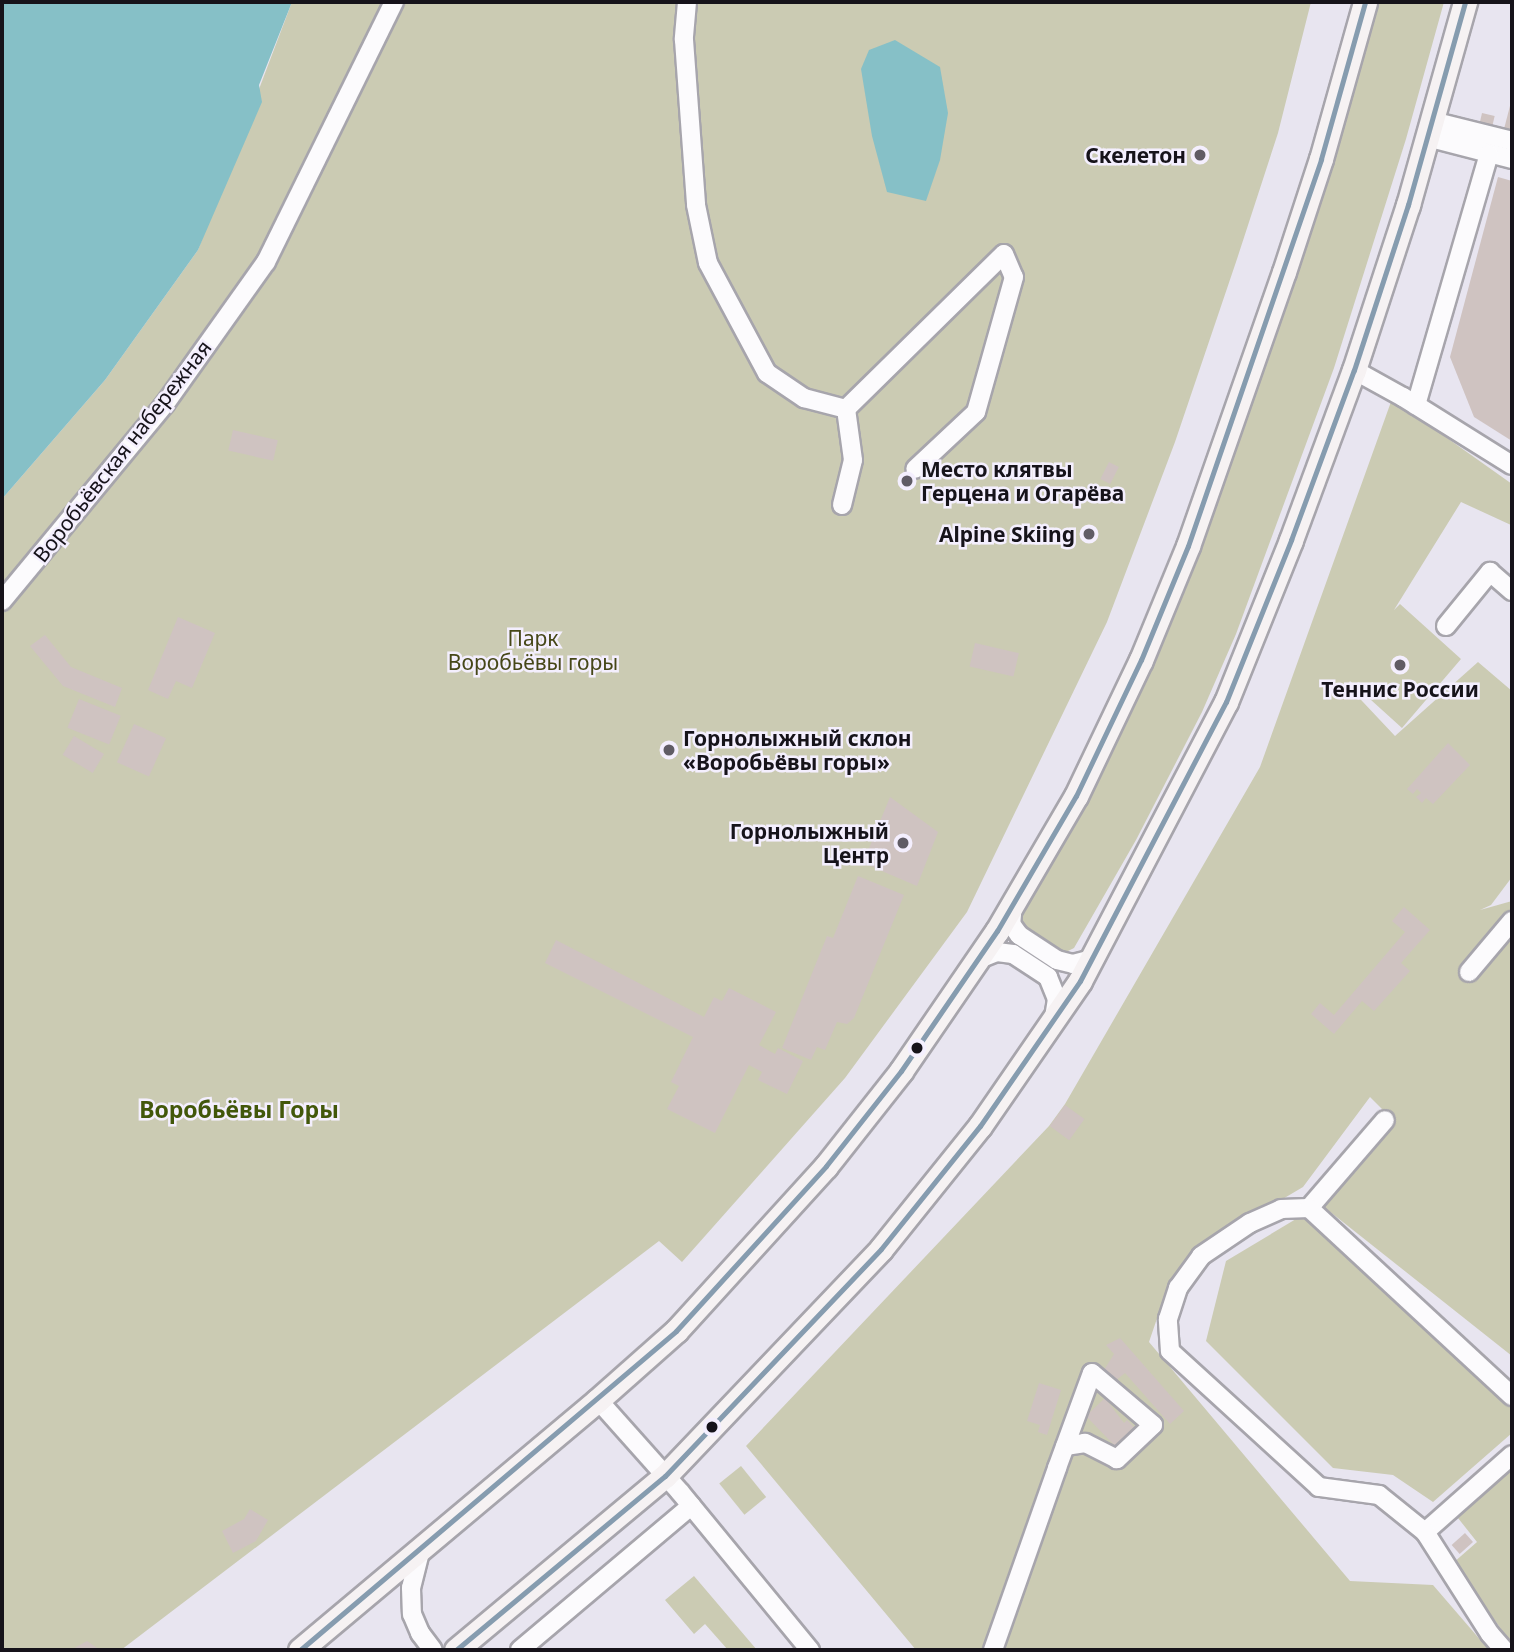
<!DOCTYPE html>
<meta charset="utf-8">
<style>
body{margin:0}
#map{position:relative;width:1514px;height:1652px;overflow:hidden;background:#e8e5f0;font-family:"Noto Sans",sans-serif}
div>[style]{position:absolute}
.green>*{inset:0;background:#cbcbb3;transform-origin:0 0}
.water>*{inset:0;background:#86c0c7}
.building>*{inset:0;background:#cfc3c1;transform-origin:0 0}
.roads{filter:drop-shadow(2px 0 #a7a5ac) drop-shadow(-2px 0 #a7a5ac) drop-shadow(0 2px #a7a5ac) drop-shadow(0 -2px #a7a5ac)}
.minor>*{height:18px;margin:-9px;padding:0 9px;transform-origin:9px;border-radius:9px;background:#fcfbfd}
.major>*{height:23px;margin:-11.5px;padding:0 11.5px;transform-origin:11.5px;border-radius:11.5px;background:#f6f2f3}
.bus-1>*{height:5px;margin:-2.5px;padding:0 2.5px;transform-origin:2.5px;border-radius:2.5px;background:#869caf}
.dots>*{width:19px;height:19px;translate:-50% -50%;box-sizing:border-box;border:4px solid #f4effe;border-radius:50%}
span{translate:-50% -50%;white-space:nowrap;text-align:center;line-height:1.15;-webkit-text-stroke:5px #f4effe;paint-order:stroke}
.poi-label{font-size:21px;color:#16131a;font-weight:700}
.right{translate:-100% -50%;text-align:right}
.left{translate:0 -50%;text-align:left}
.street-label{font-size:21px;color:#16131a}
.park-label{font-size:21px;color:#464718}
.neighbourhood-label{font-size:23px;color:#42570a;font-weight:700}
.frame{position:absolute;inset:0;border:4px solid #16131a;pointer-events:none}
</style>
<div id="map">
<div class="green">
<div style="clip-path:polygon(292px 2px,1311px 2px,1278px 133px,1237px 259px,1175px 442px,1107px 622px,967px 912px,845px 1078px,682px 1262px,659px 1241px,121px 1650px,2px 1650px,2px 499px,105px 380px,198px 250px)"></div>
<div style="clip-path:polygon(1377px 2px,1444px 2px,1406px 139px,1334px 368px,1236px 634px,1202px 712px,1136px 840px,1074px 948px,1062px 954px,1015px 926px,1079px 812px,1173px 610px,1270px 349px,1309px 231px)"></div>
<div style="clip-path:polygon(1392px 399px,1512px 484px,1511px 525px,1461px 502px,1394px 610px,1400px 604px,1461px 659px,1402px 728px,1350px 681px,1347px 685px,1395px 736px,1478px 662px,1512px 691px,1512px 877px,1491px 905px,1480px 910px,1512px 901px,1512px 1356px,1324px 1207px,1392px 1119px,1370px 1097px,1303px 1187px,1210px 1242px,1166px 1292px,1149px 1342px,1350px 1581px,1433px 1585px,1489px 1650px,916px 1650px,746px 1446px,1049px 1126px,1065px 1104px,1260px 767px)"></div>
<div style="clip-path:polygon(1306px 1213px,1512px 1399px,1512px 1433px,1433px 1502px,1393px 1475px,1333px 1468px,1206px 1341px,1226px 1261px)"></div>
<div style="left:741px;top:1466px;width:40px;height:28px;rotate:51deg"></div>
<div style="clip-path:polygon(1512px 1468px,1512px 1644px,1453px 1563px,1477px 1542px,1454px 1513px)"></div>
<div style="clip-path:polygon(694px 1576px,757px 1650px,728px 1650px,705px 1624px,694px 1634px,665px 1600px)"></div>
</div>
<div class="water">
<div style="clip-path:polygon(2px 2px,292px 2px,259px 85px,262px 102px,198px 250px,105px 380px,2px 499px)"></div>
<div style="clip-path:polygon(895px 40px,940px 67px,948px 113px,940px 160px,926px 201px,887px 192px,872px 136px,861px 69px,869px 50px)"></div>
</div>
<div class="building">
<div style="clip-path:polygon(1511px 102px,1512px 102px,1512px 131px,1504px 129px)"></div>
<div style="left:1482px;top:113px;width:13px;height:16px;rotate:13deg"></div>
<div style="clip-path:polygon(1498px 177px,1512px 181px,1512px 441px,1474px 417px,1450px 357px)"></div>
<div style="left:233px;top:430px;width:46px;height:21px;rotate:13deg"></div>
<div style="left:1109px;top:462px;width:11px;height:19px;rotate:27deg"></div>
<div style="clip-path:polygon(178px 617px,215px 633px,192px 688px,176px 681px,168px 699px,148px 690px)"></div>
<div style="clip-path:polygon(45px 635px,71px 667px,122px 688px,115px 707px,63px 686px,30px 646px)"></div>
<div style="left:975px;top:643px;width:45px;height:24px;rotate:13deg"></div>
<div style="left:79px;top:699px;width:45px;height:31px;rotate:22deg"></div>
<div style="left:134px;top:724px;width:35px;height:42px;rotate:24deg"></div>
<div style="left:74px;top:736px;width:35px;height:22px;rotate:31deg"></div>
<div style="clip-path:polygon(1448px 743px,1470px 765px,1433px 804px,1426px 798px,1422px 803px,1416px 797px,1421px 793px,1417px 789px,1413px 794px,1407px 789px)"></div>
<div style="clip-path:polygon(890px 797px,938px 832px,917px 886px,863px 863px)"></div>
<div style="clip-path:polygon(858px 876px,904px 895px,854px 1018px,847px 1024px,837px 1022px,825px 1050px,817px 1047px,811px 1060px,782px 1048px,827px 936px,833px 938px)"></div>
<div style="clip-path:polygon(1404px 907px,1430px 930px,1401px 963px,1410px 971px,1374px 1011px,1362px 1001px,1334px 1034px,1311px 1014px,1320px 1003px,1334px 1015px,1405px 932px,1392px 921px)"></div>
<div style="clip-path:polygon(556px 940px,704px 1017px,714px 997px,722px 1001px,729px 988px,776px 1012px,759px 1045px,775px 1054px,778px 1048px,803px 1061px,787px 1094px,758px 1080px,762px 1072px,749px 1065px,715px 1133px,667px 1109px,679px 1086px,671px 1082px,693px 1037px,545px 963px)"></div>
<div style="left:1065px;top:1105px;width:24px;height:26px;rotate:36deg"></div>
<div style="clip-path:polygon(1120px 1338px,1184px 1411px,1170px 1424px,1125px 1373px,1115px 1381px,1101px 1375px,1114px 1354px,1106px 1345px)"></div>
<div style="clip-path:polygon(1039px 1383px,1061px 1390px,1047px 1435px,1038px 1432px,1040px 1425px,1027px 1421px)"></div>
<div style="clip-path:polygon(1105px 1398px,1124px 1423px,1127px 1420px,1134px 1427px,1115px 1446px,1086px 1416px)"></div>
<div style="clip-path:polygon(250px 1509px,268px 1520px,256px 1541px,233px 1553px,222px 1531px,244px 1519px)"></div>
<div style="left:1465px;top:1533px;width:12px;height:18px;rotate:48deg"></div>
<div style="clip-path:polygon(87px 1641px,100px 1650px,71px 1650px)"></div>
</div>
<div class="roads">
<div class="minor">
<div style="left:687px;top:2px;width:38px;rotate:95deg"></div>
<div style="left:684px;top:40px;width:165px;rotate:85.8deg"></div>
<div style="left:696px;top:205px;width:59px;rotate:78.3deg"></div>
<div style="left:708px;top:263px;width:125px;rotate:61.8deg"></div>
<div style="left:767px;top:373px;width:45px;rotate:34deg"></div>
<div style="left:804px;top:398px;width:43px;rotate:14.7deg"></div>
<div style="left:846px;top:409px;width:221px;rotate:-44.5deg"></div>
<div style="left:1004px;top:254px;width:25px;rotate:67deg"></div>
<div style="left:1014px;top:277px;width:140px;rotate:105.7deg"></div>
<div style="left:976px;top:412px;width:83px;rotate:136.9deg"></div>
<div style="left:1432px;top:121px;width:82px;rotate:14deg"></div>
<div style="left:1427px;top:137px;width:88px;rotate:14.5deg"></div>
<div style="left:1354px;top:370px;width:56px;rotate:28.9deg"></div>
<div style="left:1403px;top:397px;width:128px;rotate:32deg"></div>
<div style="left:1416px;top:405px;width:261px;rotate:-73.8deg"></div>
<div style="left:842px;top:505px;width:46px;rotate:-76.3deg"></div>
<div style="left:853px;top:460px;width:51px;rotate:-97.8deg"></div>
<div style="left:2px;top:601px;width:256px;rotate:-50.4deg"></div>
<div style="left:165px;top:404px;width:174px;rotate:-54.6deg"></div>
<div style="left:266px;top:262px;width:290px;rotate:-63.8deg"></div>
<div style="left:1446px;top:626px;width:70px;rotate:-50.8deg"></div>
<div style="left:1490px;top:572px;width:29px;rotate:41deg"></div>
<div style="left:1013px;top:903px;width:21px;rotate:95deg"></div>
<div style="left:1011px;top:924px;width:14px;rotate:54deg"></div>
<div style="left:1019px;top:935px;width:45px;rotate:33.3deg"></div>
<div style="left:1057px;top:960px;width:16px;rotate:14deg"></div>
<div style="left:1073px;top:964px;width:20px;rotate:-15deg"></div>
<div style="left:977px;top:960px;width:22px;rotate:-22deg"></div>
<div style="left:997px;top:952px;width:16px;rotate:7deg"></div>
<div style="left:1013px;top:954px;width:42px;rotate:33.3deg"></div>
<div style="left:1048px;top:977px;width:24px;rotate:68deg"></div>
<div style="left:1057px;top:999px;width:18px;rotate:99deg"></div>
<div style="left:1469px;top:972px;width:67px;rotate:-49.9deg"></div>
<div style="left:1309px;top:1208px;width:116px;rotate:-49.2deg"></div>
<div style="left:598px;top:1400px;width:123px;rotate:48.3deg"></div>
<div style="left:680px;top:1492px;width:205px;rotate:50.6deg"></div>
<div style="left:1425px;top:1532px;width:116px;rotate:-41.5deg"></div>
<div style="left:421px;top:1548px;width:41px;rotate:104deg"></div>
<div style="left:411px;top:1588px;width:26px;rotate:88deg"></div>
<div style="left:412px;top:1614px;width:21px;rotate:67deg"></div>
<div style="left:420px;top:1633px;width:21px;rotate:53deg"></div>
<div style="left:520px;top:1650px;width:224px;rotate:-40.1deg"></div>
<div style="left:993px;top:1650px;width:193px;rotate:-70.6deg"></div>
<div style="left:1057px;top:1468px;width:101px;rotate:-69.8deg"></div>
<div style="left:1092px;top:1373px;width:80px;rotate:40.4deg"></div>
<div style="left:1153px;top:1425px;width:50px;rotate:136.6deg"></div>
<div style="left:1117px;top:1459px;width:36px;rotate:-153deg"></div>
<div style="left:1085px;top:1443px;width:20px;rotate:171deg"></div>
<div style="left:1504px;top:1650px;width:21px;rotate:-131deg"></div>
<div style="left:1490px;top:1634px;width:121px;rotate:-122.5deg"></div>
<div style="left:1425px;top:1532px;width:59px;rotate:-141.2deg"></div>
<div style="left:1379px;top:1495px;width:61px;rotate:-172.4deg"></div>
<div style="left:1319px;top:1487px;width:202px;rotate:-137.6deg"></div>
<div style="left:1170px;top:1351px;width:32px;rotate:-94deg"></div>
<div style="left:1168px;top:1319px;width:33px;rotate:-72deg"></div>
<div style="left:1178px;top:1288px;width:39px;rotate:-54deg"></div>
<div style="left:1201px;top:1256px;width:59px;rotate:-34deg"></div>
<div style="left:1250px;top:1223px;width:34px;rotate:-24deg"></div>
<div style="left:1281px;top:1209px;width:28px;rotate:-2deg"></div>
<div style="left:1309px;top:1208px;width:277px;rotate:42.8deg"></div>
</div>
<div class="major">
<div style="left:300px;top:1650px;width:389px;rotate:-40deg"></div>
<div style="left:598px;top:1400px;width:104px;rotate:-41.5deg"></div>
<div style="left:676px;top:1331px;width:223px;rotate:-47.7deg"></div>
<div style="left:826px;top:1166px;width:121px;rotate:-51.7deg"></div>
<div style="left:901px;top:1071px;width:170px;rotate:-55.6deg"></div>
<div style="left:997px;top:931px;width:156px;rotate:-59.7deg"></div>
<div style="left:1076px;top:796px;width:151px;rotate:-64.5deg"></div>
<div style="left:1141px;top:660px;width:123px;rotate:-67.6deg"></div>
<div style="left:1188px;top:546px;width:290px;rotate:-70.7deg"></div>
<div style="left:1284px;top:272px;width:119px;rotate:-71.9deg"></div>
<div style="left:1321px;top:159px;width:163px;rotate:-74.3deg"></div>
<div style="left:456px;top:1650px;width:272px;rotate:-39.8deg"></div>
<div style="left:665px;top:1476px;width:313px;rotate:-46.4deg"></div>
<div style="left:881px;top:1249px;width:158px;rotate:-51.2deg"></div>
<div style="left:980px;top:1126px;width:176px;rotate:-55.4deg"></div>
<div style="left:1080px;top:981px;width:315px;rotate:-62.4deg"></div>
<div style="left:1226px;top:702px;width:175px;rotate:-68.1deg"></div>
<div style="left:1291px;top:540px;width:181px;rotate:-69.7deg"></div>
<div style="left:1354px;top:370px;width:174px;rotate:-71.9deg"></div>
<div style="left:1408px;top:205px;width:211px;rotate:-74.3deg"></div>
</div>
</div>
<div class="bus-1">
<div style="left:300px;top:1650px;width:493px;rotate:-40.3deg"></div>
<div style="left:676px;top:1331px;width:223px;rotate:-47.7deg"></div>
<div style="left:826px;top:1166px;width:121px;rotate:-51.7deg"></div>
<div style="left:901px;top:1071px;width:170px;rotate:-55.6deg"></div>
<div style="left:997px;top:931px;width:156px;rotate:-59.7deg"></div>
<div style="left:1076px;top:796px;width:151px;rotate:-64.5deg"></div>
<div style="left:1141px;top:660px;width:123px;rotate:-67.6deg"></div>
<div style="left:1188px;top:546px;width:409px;rotate:-71deg"></div>
<div style="left:1321px;top:159px;width:163px;rotate:-74.3deg"></div>
<div style="left:456px;top:1650px;width:272px;rotate:-39.8deg"></div>
<div style="left:665px;top:1476px;width:313px;rotate:-46.4deg"></div>
<div style="left:881px;top:1249px;width:158px;rotate:-51.2deg"></div>
<div style="left:980px;top:1126px;width:176px;rotate:-55.4deg"></div>
<div style="left:1080px;top:981px;width:315px;rotate:-62.4deg"></div>
<div style="left:1226px;top:702px;width:175px;rotate:-68.1deg"></div>
<div style="left:1291px;top:540px;width:181px;rotate:-69.7deg"></div>
<div style="left:1354px;top:370px;width:174px;rotate:-71.9deg"></div>
<div style="left:1408px;top:205px;width:211px;rotate:-74.3deg"></div>
</div>
<div class="dots">
<div style="left:1200px;top:155px;background:#605c65"></div>
<div style="left:907px;top:481px;background:#605c65"></div>
<div style="left:1089px;top:534px;background:#605c65"></div>
<div style="left:1400px;top:665px;background:#605c65"></div>
<div style="left:669px;top:750px;background:#605c65"></div>
<div style="left:903px;top:843px;background:#605c65"></div>
<div style="left:917px;top:1048px;background:#16131a"></div>
<div style="left:712px;top:1427px;background:#16131a"></div>
</div>
<div class="poi-label">
<span class="right" style="left:1186px;top:155px">Скелетон</span>
<span class="left" style="left:921px;top:481px">Место клятвы<br>Герцена и Огарёва</span>
<span class="right" style="left:1075px;top:534px">Alpine Skiing</span>
<span style="left:1400px;top:689px">Теннис России</span>
<span class="left" style="left:683px;top:750px">Горнолыжный склон<br>«Воробьёвы горы»</span>
<span class="right" style="left:889px;top:843px">Горнолыжный<br>Центр</span>
</div>
<div class="street-label">
<span style="left:122px;top:451px;rotate:-52deg">Воробьёвская набережная</span>
</div>
<div class="park-label">
<span style="left:533px;top:650px">Парк<br>Воробьёвы горы</span>
</div>
<div class="neighbourhood-label">
<span style="left:239px;top:1109px">Воробьёвы Горы</span>
</div>
<div class="frame"></div>
</div>
